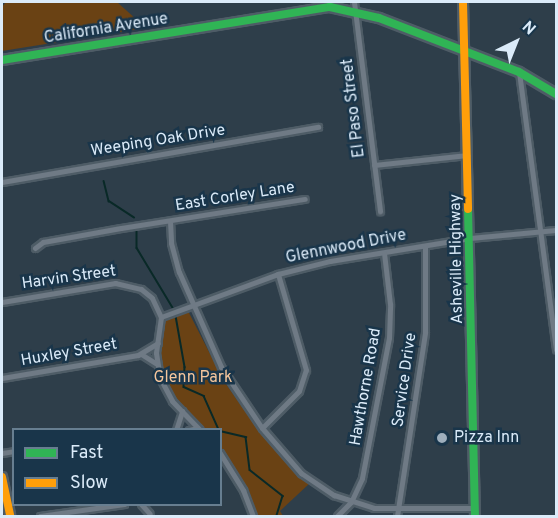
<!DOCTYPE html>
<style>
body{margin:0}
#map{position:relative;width:558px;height:518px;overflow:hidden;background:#2e3e4a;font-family:Overpass,sans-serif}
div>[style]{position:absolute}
.green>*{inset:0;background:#6a4214}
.stream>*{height:1.5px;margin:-0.75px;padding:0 0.75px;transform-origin:0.75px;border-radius:0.75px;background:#092927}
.roads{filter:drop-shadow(2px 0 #4e5c66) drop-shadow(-2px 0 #4e5c66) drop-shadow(0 2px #4e5c66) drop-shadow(0 -2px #4e5c66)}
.street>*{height:5px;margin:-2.5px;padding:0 2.5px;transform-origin:2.5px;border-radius:2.5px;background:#6f7a85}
.fast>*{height:8px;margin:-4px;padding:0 4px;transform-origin:4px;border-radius:4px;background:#30b455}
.slow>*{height:8px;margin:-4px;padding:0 4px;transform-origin:4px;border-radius:4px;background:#ff9f0a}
.dots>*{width:16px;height:16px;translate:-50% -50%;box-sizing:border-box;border:3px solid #19354a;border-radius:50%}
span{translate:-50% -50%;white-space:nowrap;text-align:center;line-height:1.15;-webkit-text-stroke:5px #19354a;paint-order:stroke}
.street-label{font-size:16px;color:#dbebf9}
.park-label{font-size:16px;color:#f5c69c}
.poi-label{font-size:16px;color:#dbebf9}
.left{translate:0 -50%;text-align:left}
.frame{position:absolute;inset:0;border:3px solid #dbebf9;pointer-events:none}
.legend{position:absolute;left:12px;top:428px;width:210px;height:78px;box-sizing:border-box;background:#19354a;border:2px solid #677e90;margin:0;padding:8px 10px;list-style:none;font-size:18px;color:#dbebf9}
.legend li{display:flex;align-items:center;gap:12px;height:30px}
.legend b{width:30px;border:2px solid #677e90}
.north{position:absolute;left:486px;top:12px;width:60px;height:60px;-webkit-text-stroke:4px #19354a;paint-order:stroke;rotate:43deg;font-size:16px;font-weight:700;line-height:24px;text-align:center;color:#dbebf9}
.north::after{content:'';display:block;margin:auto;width:21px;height:27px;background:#dbebf9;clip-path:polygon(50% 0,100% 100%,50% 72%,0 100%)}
</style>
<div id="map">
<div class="green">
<div style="clip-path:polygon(6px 2px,117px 2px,146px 28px,2px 51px,2px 7px)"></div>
<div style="clip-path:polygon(188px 311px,224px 381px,242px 407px,310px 483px,280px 511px,283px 516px,256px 516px,244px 486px,221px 449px,220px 430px,204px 429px,166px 387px,159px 354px,165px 322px,169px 317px)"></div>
</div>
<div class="stream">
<div style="left:104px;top:181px;width:21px;rotate:76deg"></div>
<div style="left:109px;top:201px;width:30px;rotate:33deg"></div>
<div style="left:137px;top:230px;width:18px;rotate:90deg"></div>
<div style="left:137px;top:248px;width:70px;rotate:59deg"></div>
<div style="left:176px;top:316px;width:52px;rotate:80deg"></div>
<div style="left:185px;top:367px;width:20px;rotate:93deg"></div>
<div style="left:184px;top:387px;width:22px;rotate:24deg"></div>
<div style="left:204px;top:396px;width:37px;rotate:66deg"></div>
<div style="left:220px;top:431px;width:27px;rotate:13deg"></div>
<div style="left:246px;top:437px;width:33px;rotate:83deg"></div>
<div style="left:250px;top:470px;width:42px;rotate:38.2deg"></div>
<div style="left:283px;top:496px;width:21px;rotate:107deg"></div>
</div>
<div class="roads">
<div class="street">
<div style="left:354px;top:2px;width:211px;rotate:82.9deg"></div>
<div style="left:519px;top:72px;width:280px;rotate:82.4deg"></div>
<div style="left:374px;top:165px;width:94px;rotate:-6.1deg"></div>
<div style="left:2px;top:182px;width:321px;rotate:-9.9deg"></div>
<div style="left:170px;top:221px;width:22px;rotate:87deg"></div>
<div style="left:171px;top:243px;width:30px;rotate:75deg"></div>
<div style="left:179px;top:272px;width:104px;rotate:66.1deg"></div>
<div style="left:221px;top:367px;width:73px;rotate:56.1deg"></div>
<div style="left:262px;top:428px;width:60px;rotate:49.1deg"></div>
<div style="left:301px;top:473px;width:40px;rotate:34deg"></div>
<div style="left:334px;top:495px;width:42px;rotate:18deg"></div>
<div style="left:374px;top:508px;width:101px"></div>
<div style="left:35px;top:248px;width:10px;rotate:-37deg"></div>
<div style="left:43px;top:242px;width:79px;rotate:-10.2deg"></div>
<div style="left:121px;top:228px;width:186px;rotate:-9deg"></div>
<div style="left:2px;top:302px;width:115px;rotate:-9.5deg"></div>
<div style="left:115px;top:283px;width:27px;rotate:13deg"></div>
<div style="left:141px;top:289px;width:14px;rotate:39deg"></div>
<div style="left:152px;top:298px;width:21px;rotate:65deg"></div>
<div style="left:161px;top:317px;width:36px;rotate:98deg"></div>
<div style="left:156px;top:353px;width:25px;rotate:81deg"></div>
<div style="left:160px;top:378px;width:26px;rotate:62deg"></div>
<div style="left:172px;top:401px;width:40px;rotate:46deg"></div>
<div style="left:161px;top:317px;width:125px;rotate:-20.2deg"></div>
<div style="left:278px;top:274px;width:54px;rotate:-14deg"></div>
<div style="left:330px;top:261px;width:142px;rotate:-9.3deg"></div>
<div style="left:470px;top:238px;width:86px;rotate:-5.3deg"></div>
<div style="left:141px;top:354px;width:19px;rotate:32deg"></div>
<div style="left:2px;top:378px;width:138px;rotate:-9.6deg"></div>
<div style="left:138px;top:355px;width:23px;rotate:-31deg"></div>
<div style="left:262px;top:428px;width:52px;rotate:-45deg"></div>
<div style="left:299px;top:391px;width:22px;rotate:-72deg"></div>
<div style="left:306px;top:370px;width:100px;rotate:-106.3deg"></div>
<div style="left:176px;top:430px;width:20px;rotate:-72deg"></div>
<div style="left:189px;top:430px;width:9px;rotate:-13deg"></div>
<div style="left:2px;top:453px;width:12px;rotate:-9deg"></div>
<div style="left:220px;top:453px;width:44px;rotate:58.1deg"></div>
<div style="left:243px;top:490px;width:28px;rotate:69deg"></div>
<div style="left:141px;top:504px;width:13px;rotate:48deg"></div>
<div style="left:40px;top:516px;width:85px;rotate:-8.1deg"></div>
<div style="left:337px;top:516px;width:20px;rotate:-45deg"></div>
<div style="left:351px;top:502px;width:26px;rotate:-65deg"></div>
<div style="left:362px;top:478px;width:143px;rotate:-79.1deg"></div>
<div style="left:389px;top:338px;width:34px;rotate:-88deg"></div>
<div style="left:390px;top:304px;width:51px;rotate:-96.7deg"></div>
<div style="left:397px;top:516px;width:186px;rotate:-81.3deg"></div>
<div style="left:425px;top:332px;width:86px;rotate:-90deg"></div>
</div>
<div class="fast">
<div style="left:2px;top:60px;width:332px;rotate:-9.2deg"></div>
<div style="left:330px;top:7px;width:50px;rotate:12.7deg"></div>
<div style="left:379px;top:18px;width:150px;rotate:21.1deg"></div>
<div style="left:519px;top:72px;width:43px;rotate:30.7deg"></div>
<div style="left:468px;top:209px;width:307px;rotate:88.7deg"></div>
</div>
<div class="slow">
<div style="left:463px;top:2px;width:207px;rotate:88.6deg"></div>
<div style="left:2px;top:477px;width:40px;rotate:78deg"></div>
</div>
</div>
<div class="dots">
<div style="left:442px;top:438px;background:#9eaebc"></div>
</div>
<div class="street-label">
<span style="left:106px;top:29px;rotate:-9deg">California Avenue</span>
<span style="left:354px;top:108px;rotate:-97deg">El Paso Street</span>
<span style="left:158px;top:141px;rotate:-9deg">Weeping Oak Drive</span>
<span style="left:235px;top:197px;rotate:-9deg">East Corley Lane</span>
<span style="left:346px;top:247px;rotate:-11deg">Glennwood Drive</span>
<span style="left:457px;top:259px;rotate:-91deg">Asheville Highway</span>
<span style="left:69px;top:278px;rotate:-8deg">Harvin Street</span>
<span style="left:69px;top:353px;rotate:-10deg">Huxley Street</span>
<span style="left:405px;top:380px;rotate:-82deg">Service Drive</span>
<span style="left:366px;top:387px;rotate:-80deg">Hawthorne Road</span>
</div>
<div class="park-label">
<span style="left:193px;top:378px">Glenn Park</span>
</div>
<div class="poi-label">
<span class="left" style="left:454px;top:438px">Pizza Inn</span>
</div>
<div class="frame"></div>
<ul class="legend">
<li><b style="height:8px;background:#30b455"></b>Fast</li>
<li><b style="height:8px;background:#ff9f0a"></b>Slow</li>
</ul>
<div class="north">N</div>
</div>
